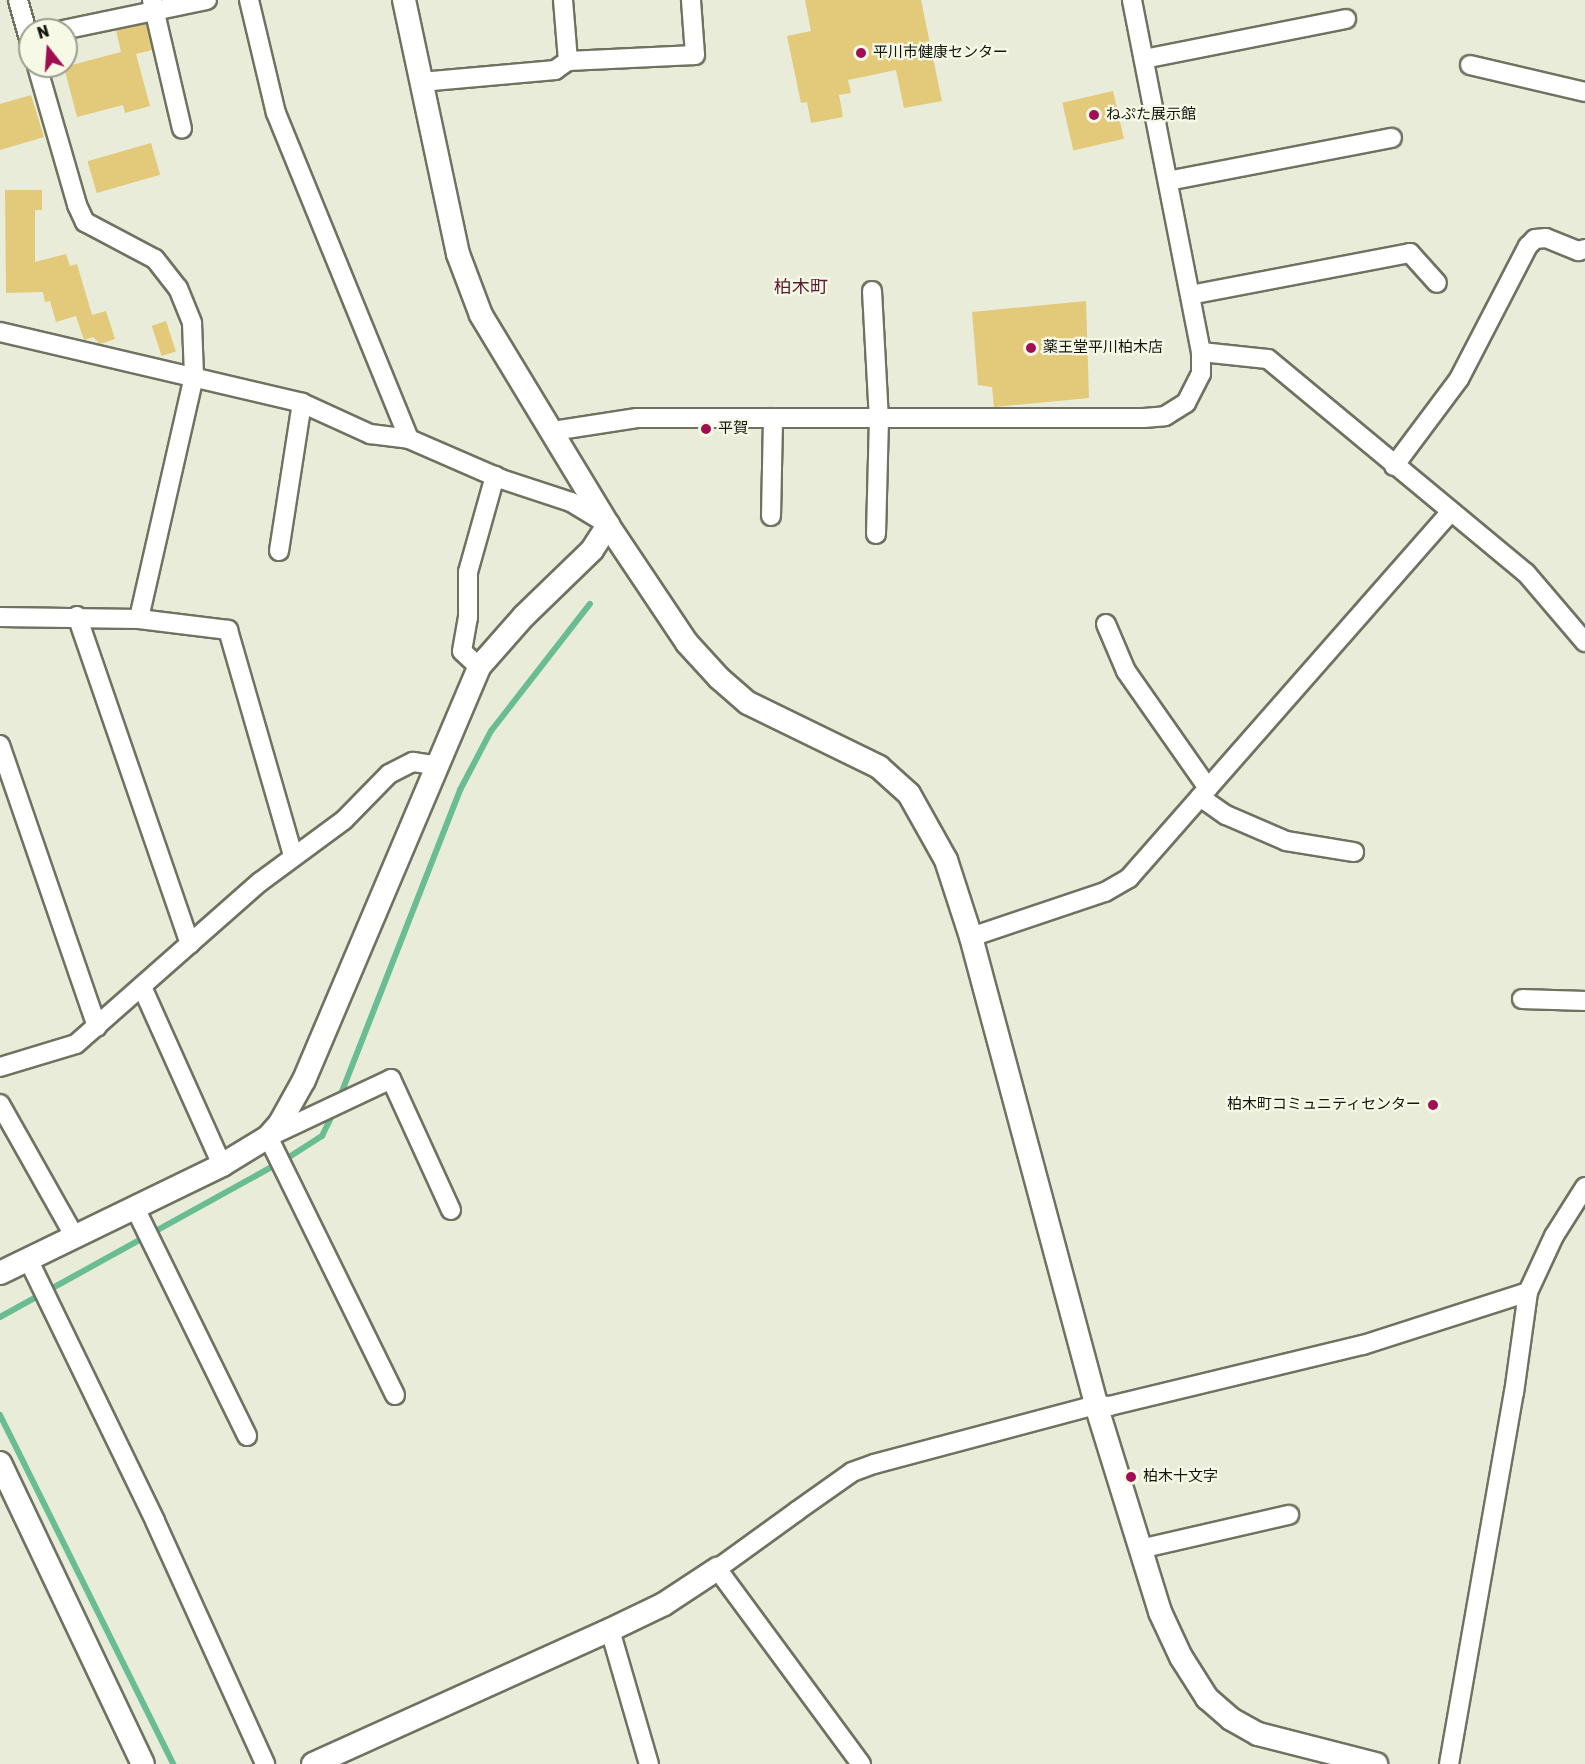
<!DOCTYPE html>
<meta charset="utf-8">
<style>
body{margin:0}
#map{position:relative;width:1585px;height:1764px;overflow:hidden;background:#e8ecd8;font-family:Rubik,"Noto Sans JP",sans-serif}
div>[style]{position:absolute}
.stream>*{height:6px;margin:-3px;padding:0 3px;transform-origin:3px;border-radius:3px;background:#6abd92}
.building>*{inset:0;background:#e3c97a;transform-origin:0 0}
.roads{filter:drop-shadow(2px 0 #707261) drop-shadow(-2px 0 #707261) drop-shadow(0 2px #707261) drop-shadow(0 -2px #707261)}
.minor>*{height:18px;margin:-9px;padding:0 9px;transform-origin:9px;border-radius:9px;background:#fff}
.tertiary>*{height:22px;margin:-11px;padding:0 11px;transform-origin:11px;border-radius:11px;background:#fff}
.dots>*{width:16px;height:16px;translate:-50% -50%;box-sizing:border-box;border:3px solid #f6f9e5;border-radius:50%}
span{translate:-50% -50%;white-space:nowrap;text-align:center;line-height:1.15;-webkit-text-stroke:4.5px #f6f9e5;paint-order:stroke}
.poi-label{font-size:15px;color:#14150e}
.left{translate:0 -50%;text-align:left}
.right{translate:-100% -50%;text-align:right}
.quarter-label{font-size:18px;color:#5b1932}
.north{position:absolute;left:18px;top:18px;width:60px;height:60px;box-sizing:border-box;background:#f6f9e5;border:2px solid #9c9e8f;border-radius:50%;rotate:343deg;font-size:16px;font-weight:700;line-height:24px;text-align:center;color:#14150e}
.north::after{content:'';display:block;margin:auto;width:21px;height:27px;background:#a10e53;clip-path:polygon(50% 0,100% 100%,50% 72%,0 100%)}
</style>
<div id="map">
<div class="stream">
<div style="left:339px;top:1099px;width:332px;rotate:-68.6deg"></div>
<div style="left:460px;top:790px;width:67px;rotate:-62.3deg"></div>
<div style="left:491px;top:731px;width:161px;rotate:-52.1deg"></div>
<div style="left:0;top:1317px;width:327px;rotate:-28.9deg"></div>
<div style="left:286px;top:1159px;width:43px;rotate:-32.6deg"></div>
<div style="left:322px;top:1136px;width:28px;rotate:-64deg"></div>
<div style="left:0;top:1415px;width:390px;rotate:63.6deg"></div>
</div>
<div class="building">
<div style="clip-path:polygon(805px 0,921px 0,942px 101px,904px 108px,896px 70px,848px 80px,851px 93px,839px 95px,843px 117px,811px 123px,807px 102px,801px 103px,787px 36px,811px 31px)"></div>
<div style="clip-path:polygon(146px 24px,152px 50px,136px 54px,150px 106px,125px 113px,123px 105px,77px 117px,64px 67px,121px 52px,116px 30px)"></div>
<div style="left:1113px;top:91px;width:49px;height:52px;rotate:77deg"></div>
<div style="clip-path:polygon(31px 95px,44px 137px,0 150px,0 104px)"></div>
<div style="left:151px;top:143px;width:33px;height:66px;rotate:74deg"></div>
<div style="clip-path:polygon(5px 190px,42px 190px,42px 210px,35px 210px,35px 262px,66px 254px,70px 266px,77px 264px,92px 315px,106px 311px,115px 339px,100px 344px,93px 337px,84px 340px,76px 316px,56px 322px,50px 301px,45px 302px,43px 292px,6px 293px)"></div>
<div style="clip-path:polygon(1086px 301px,1089px 398px,994px 407px,992px 387px,978px 385px,972px 312px)"></div>
<div style="left:166px;top:321px;width:32px;height:15px;rotate:72deg"></div>
</div>
<div class="roads">
<div class="minor">
<div style="left:18px;top:0;width:44px;rotate:74.1deg"></div>
<div style="left:152px;top:0;width:132px;rotate:76.9deg"></div>
<div style="left:249px;top:0;width:116px;rotate:76.6deg"></div>
<div style="left:276px;top:113px;width:352px;rotate:67.8deg"></div>
<div style="left:563px;top:0;width:61px;rotate:85.3deg"></div>
<div style="left:63px;top:30px;width:147px;rotate:-11.8deg"></div>
<div style="left:1144px;top:59px;width:206px;rotate:-11.2deg"></div>
<div style="left:1470px;top:65px;width:118px;rotate:13.2deg"></div>
<div style="left:37px;top:66px;width:145px;rotate:73.9deg"></div>
<div style="left:77px;top:205px;width:19px;rotate:65deg"></div>
<div style="left:85px;top:222px;width:79px;rotate:27.9deg"></div>
<div style="left:155px;top:259px;width:37px;rotate:52deg"></div>
<div style="left:178px;top:288px;width:38px;rotate:68deg"></div>
<div style="left:192px;top:323px;width:53px;rotate:87.8deg"></div>
<div style="left:194px;top:376px;width:249px;rotate:102.8deg"></div>
<div style="left:421px;top:82px;width:135px;rotate:-5.1deg"></div>
<div style="left:555px;top:70px;width:16px;rotate:-35deg"></div>
<div style="left:568px;top:61px;width:127px;rotate:-2.7deg"></div>
<div style="left:695px;top:55px;width:55px;rotate:-94.2deg"></div>
<div style="left:1168px;top:181px;width:228px;rotate:-10.9deg"></div>
<div style="left:872px;top:291px;width:128px;rotate:86.9deg"></div>
<div style="left:879px;top:419px;width:115px;rotate:91.5deg"></div>
<div style="left:1190px;top:295px;width:224px;rotate:-10.8deg"></div>
<div style="left:1410px;top:253px;width:40px;rotate:48deg"></div>
<div style="left:0;top:332px;width:310px;rotate:13.2deg"></div>
<div style="left:302px;top:403px;width:75px;rotate:24.5deg"></div>
<div style="left:370px;top:434px;width:39px;rotate:7deg"></div>
<div style="left:409px;top:439px;width:100px;rotate:23.5deg"></div>
<div style="left:501px;top:479px;width:74px;rotate:18.2deg"></div>
<div style="left:571px;top:502px;width:42px;rotate:31.4deg"></div>
<div style="left:1201px;top:352px;width:67px;rotate:6deg"></div>
<div style="left:1268px;top:359px;width:335px;rotate:39.7deg"></div>
<div style="left:1526px;top:573px;width:91px;rotate:49.5deg"></div>
<div style="left:553px;top:431px;width:85px;rotate:-8.8deg"></div>
<div style="left:637px;top:418px;width:507px"></div>
<div style="left:1144px;top:418px;width:21px;rotate:-5deg"></div>
<div style="left:1165px;top:416px;width:25px;rotate:-32deg"></div>
<div style="left:1186px;top:403px;width:33px;rotate:-63deg"></div>
<div style="left:1201px;top:374px;width:22px;rotate:-90deg"></div>
<div style="left:1201px;top:352px;width:359px;rotate:-101.1deg"></div>
<div style="left:1394px;top:466px;width:109px;rotate:-53.2deg"></div>
<div style="left:1459px;top:379px;width:150px;rotate:-62.6deg"></div>
<div style="left:1528px;top:246px;width:10px;rotate:-45deg"></div>
<div style="left:1535px;top:239px;width:11px;rotate:-5deg"></div>
<div style="left:1546px;top:238px;width:35px;rotate:22deg"></div>
<div style="left:1578px;top:251px;width:7px;rotate:-16deg"></div>
<div style="left:771px;top:516px;width:98px;rotate:-88.8deg"></div>
<div style="left:279px;top:551px;width:150px;rotate:-81.2deg"></div>
<div style="left:77px;top:616px;width:347px;rotate:71deg"></div>
<div style="left:0;top:617px;width:139px;rotate:0.8deg"></div>
<div style="left:139px;top:619px;width:90px;rotate:7deg"></div>
<div style="left:228px;top:630px;width:234px;rotate:73.9deg"></div>
<div style="left:1106px;top:624px;width:51px;rotate:66.9deg"></div>
<div style="left:1126px;top:671px;width:143px;rotate:55deg"></div>
<div style="left:479px;top:667px;width:23px;rotate:-137deg"></div>
<div style="left:462px;top:651px;width:34px;rotate:-80deg"></div>
<div style="left:468px;top:618px;width:46px;rotate:-90deg"></div>
<div style="left:468px;top:572px;width:100px;rotate:-74.3deg"></div>
<div style="left:0;top:745px;width:298px;rotate:71deg"></div>
<div style="left:1200px;top:797px;width:32px;rotate:35deg"></div>
<div style="left:1226px;top:815px;width:65px;rotate:23.4deg"></div>
<div style="left:1286px;top:841px;width:69px;rotate:9.2deg"></div>
<div style="left:971px;top:937px;width:141px;rotate:-18.6deg"></div>
<div style="left:1105px;top:892px;width:28px;rotate:-30deg"></div>
<div style="left:1129px;top:878px;width:488px;rotate:-48.7deg"></div>
<div style="left:142px;top:987px;width:195px;rotate:65.8deg"></div>
<div style="left:1522px;top:999px;width:63px;rotate:1.8deg"></div>
<div style="left:0;top:1067px;width:79px;rotate:-16.8deg"></div>
<div style="left:76px;top:1044px;width:245px;rotate:-41.4deg"></div>
<div style="left:260px;top:882px;width:104px;rotate:-36.4deg"></div>
<div style="left:344px;top:820px;width:64px;rotate:-45.6deg"></div>
<div style="left:389px;top:774px;width:27px;rotate:-27deg"></div>
<div style="left:413px;top:762px;width:22px;rotate:8deg"></div>
<div style="left:0;top:1104px;width:153px;rotate:60.6deg"></div>
<div style="left:135px;top:1208px;width:254px;rotate:63.8deg"></div>
<div style="left:28px;top:1259px;width:291px;rotate:64.1deg"></div>
<div style="left:155px;top:1521px;width:267px;rotate:65.6deg"></div>
<div style="left:395px;top:1395px;width:288px;rotate:-116.2deg"></div>
<div style="left:268px;top:1137px;width:136px;rotate:-25.2deg"></div>
<div style="left:391px;top:1079px;width:144px;rotate:65.4deg"></div>
<div style="left:1140px;top:1549px;width:153px;rotate:-12.9deg"></div>
<div style="left:610px;top:1630px;width:140px;rotate:73.8deg"></div>
<div style="left:861px;top:1764px;width:242px;rotate:-126.4deg"></div>
<div style="left:717px;top:1569px;width:99px;rotate:-35.9deg"></div>
<div style="left:797px;top:1511px;width:67px;rotate:-35.3deg"></div>
<div style="left:852px;top:1472px;width:23px;rotate:-20deg"></div>
<div style="left:874px;top:1464px;width:230px;rotate:-14.9deg"></div>
<div style="left:1096px;top:1405px;width:14px;rotate:4deg"></div>
<div style="left:1110px;top:1406px;width:260px;rotate:-13.6deg"></div>
<div style="left:1363px;top:1345px;width:173px;rotate:-17.8deg"></div>
<div style="left:1449px;top:1764px;width:377px;rotate:-80.1deg"></div>
<div style="left:1514px;top:1393px;width:102px;rotate:-82.1deg"></div>
<div style="left:1528px;top:1292px;width:62px;rotate:-65.1deg"></div>
<div style="left:1554px;top:1236px;width:58px;rotate:-57.7deg"></div>
</div>
<div class="tertiary">
<div style="left:404px;top:0;width:260px;rotate:78deg"></div>
<div style="left:458px;top:254px;width:65px;rotate:69.3deg"></div>
<div style="left:481px;top:315px;width:245px;rotate:58.8deg"></div>
<div style="left:608px;top:525px;width:142px;rotate:56.2deg"></div>
<div style="left:687px;top:643px;width:47px;rotate:47.6deg"></div>
<div style="left:719px;top:678px;width:38px;rotate:41deg"></div>
<div style="left:748px;top:703px;width:146px;rotate:26deg"></div>
<div style="left:879px;top:767px;width:40px;rotate:42deg"></div>
<div style="left:909px;top:794px;width:76px;rotate:60.7deg"></div>
<div style="left:946px;top:860px;width:81px;rotate:72deg"></div>
<div style="left:971px;top:937px;width:484px;rotate:75deg"></div>
<div style="left:1096px;top:1405px;width:217px;rotate:72.8deg"></div>
<div style="left:1160px;top:1612px;width:50px;rotate:65deg"></div>
<div style="left:1181px;top:1657px;width:49px;rotate:57.6deg"></div>
<div style="left:1207px;top:1698px;width:32px;rotate:41deg"></div>
<div style="left:1231px;top:1719px;width:31px;rotate:29deg"></div>
<div style="left:1258px;top:1734px;width:122px;rotate:14.3deg"></div>
<div style="left:0;top:1273px;width:247px;rotate:-25.9deg"></div>
<div style="left:222px;top:1165px;width:54px;rotate:-31.3deg"></div>
<div style="left:268px;top:1137px;width:18px;rotate:-49deg"></div>
<div style="left:280px;top:1123px;width:49px;rotate:-60.8deg"></div>
<div style="left:304px;top:1080px;width:449px;rotate:-67deg"></div>
<div style="left:479px;top:667px;width:68px;rotate:-48.6deg"></div>
<div style="left:524px;top:616px;width:95px;rotate:-44.1deg"></div>
<div style="left:592px;top:550px;width:30px;rotate:-57deg"></div>
<div style="left:0;top:1463px;width:333px;rotate:64.6deg"></div>
<div style="left:313px;top:1764px;width:326px;rotate:-24.3deg"></div>
<div style="left:610px;top:1630px;width:60px;rotate:-25.7deg"></div>
<div style="left:664px;top:1604px;width:64px;rotate:-33.4deg"></div>
</div>
</div>
<div class="dots">
<div style="left:861px;top:53px;background:#a10e53"></div>
<div style="left:1094px;top:115px;background:#a10e53"></div>
<div style="left:1031px;top:348px;background:#a10e53"></div>
<div style="left:706px;top:429px;background:#a10e53"></div>
<div style="left:1433px;top:1105px;background:#a10e53"></div>
<div style="left:1131px;top:1477px;background:#a10e53"></div>
</div>
<div class="poi-label">
<span class="left" style="left:873px;top:53px">平川市健康センター</span>
<span class="left" style="left:1106px;top:115px">ねぷた展示館</span>
<span class="left" style="left:1043px;top:348px">薬王堂平川柏木店</span>
<span class="left" style="left:718px;top:429px">平賀</span>
<span class="right" style="left:1421px;top:1105px">柏木町コミュニティセンター</span>
<span class="left" style="left:1143px;top:1477px">柏木十文字</span>
</div>
<div class="quarter-label">
<span style="left:801px;top:287px">柏木町</span>
</div>
<div class="north">N</div>
</div>
